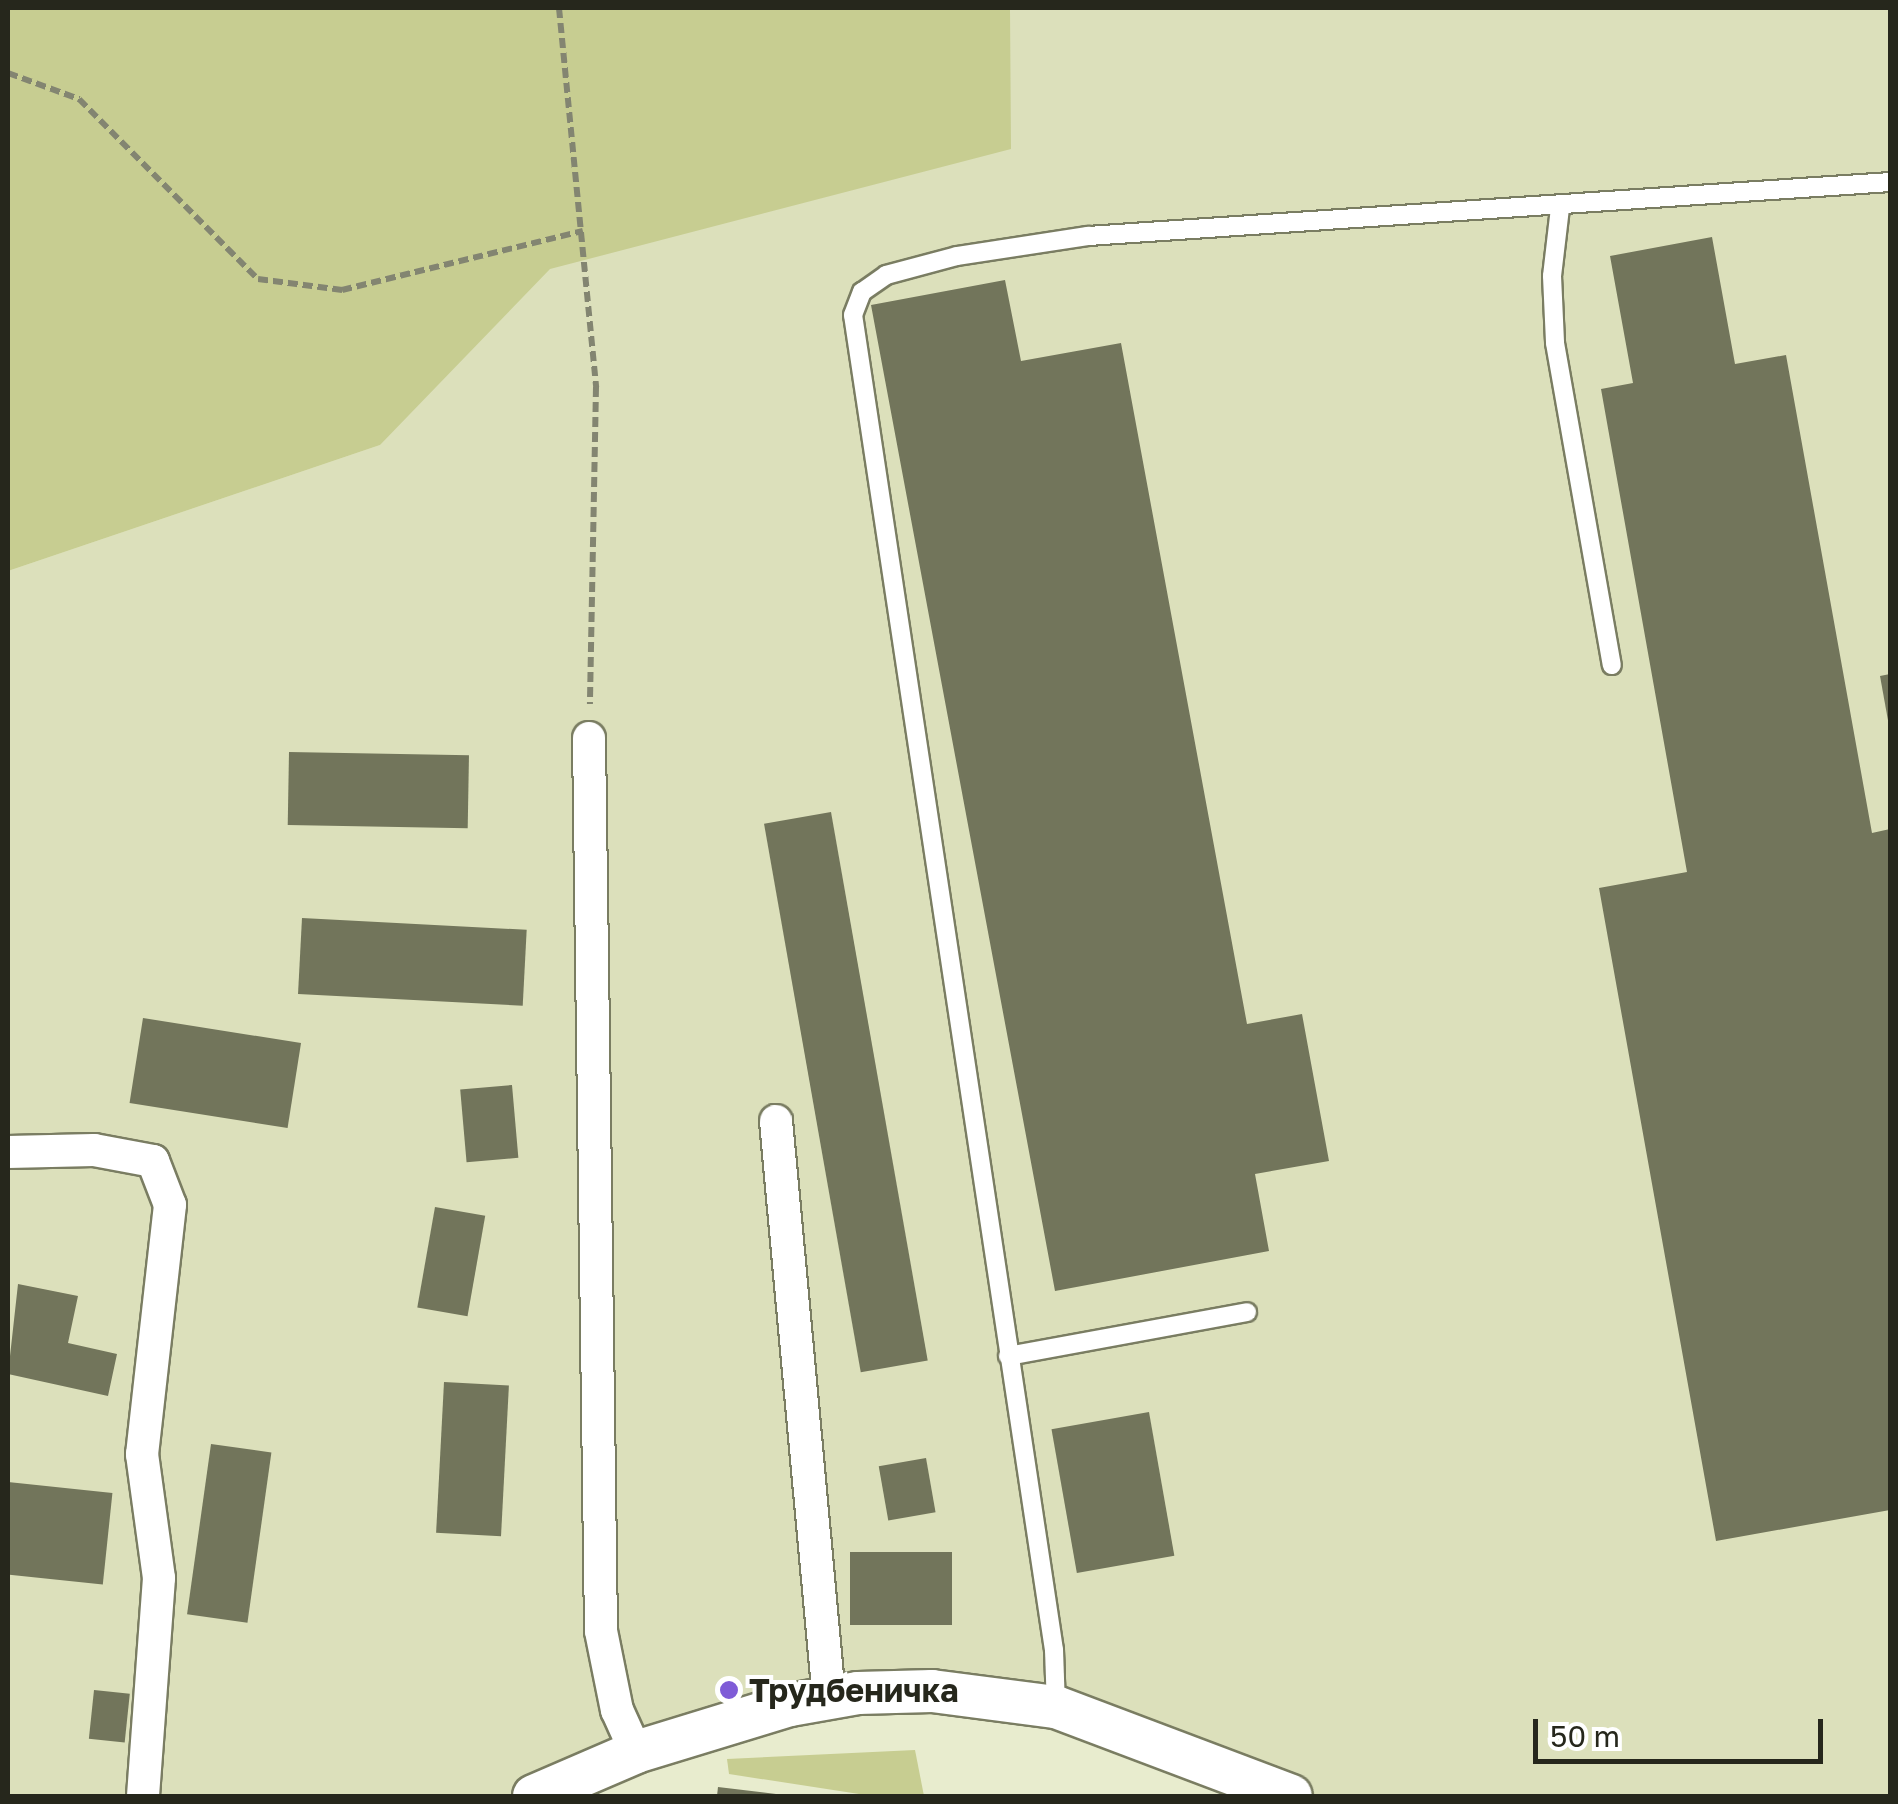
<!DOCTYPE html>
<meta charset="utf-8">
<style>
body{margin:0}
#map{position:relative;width:1898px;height:1804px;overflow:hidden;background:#e8ecce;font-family:"Golos Text",sans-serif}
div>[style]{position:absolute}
.built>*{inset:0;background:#dce0bb}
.green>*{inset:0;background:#c7cd91}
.building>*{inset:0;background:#72755b;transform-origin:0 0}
.path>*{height:6px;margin-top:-3px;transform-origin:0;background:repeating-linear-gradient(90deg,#838571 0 10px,transparent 0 15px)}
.roads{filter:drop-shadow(2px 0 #7a7d62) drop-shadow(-2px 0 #7a7d62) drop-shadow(0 2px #7a7d62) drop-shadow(0 -2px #7a7d62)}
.service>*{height:18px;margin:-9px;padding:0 9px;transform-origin:9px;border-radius:9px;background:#fff}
.minor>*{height:32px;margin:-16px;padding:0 16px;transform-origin:16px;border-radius:16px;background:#fff}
.tertiary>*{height:42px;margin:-21px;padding:0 21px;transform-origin:21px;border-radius:21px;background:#fff}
.dots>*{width:28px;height:28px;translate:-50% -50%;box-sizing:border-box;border:5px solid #fff;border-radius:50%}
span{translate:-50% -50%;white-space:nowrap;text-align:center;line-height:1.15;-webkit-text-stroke:8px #fff;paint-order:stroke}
.poi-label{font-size:32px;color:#26271c;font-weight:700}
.left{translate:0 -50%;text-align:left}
.frame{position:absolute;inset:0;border:10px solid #26271c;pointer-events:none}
.scale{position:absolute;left:1533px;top:1719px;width:290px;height:45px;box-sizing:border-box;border:5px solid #26271c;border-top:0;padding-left:12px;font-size:30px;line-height:35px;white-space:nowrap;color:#26271c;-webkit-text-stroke:8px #fff;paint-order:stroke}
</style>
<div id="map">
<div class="built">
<div style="clip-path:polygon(524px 8px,1890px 8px,1890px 1796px,1291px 1796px,1128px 1732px,858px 1693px,531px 1796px,8px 1796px,8px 571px,380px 445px)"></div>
</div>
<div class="green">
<div style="clip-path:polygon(8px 8px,1010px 8px,1011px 149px,550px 269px,380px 445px,8px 571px)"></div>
<div style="clip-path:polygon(915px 1750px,924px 1796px,872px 1796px,729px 1774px,727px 1759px)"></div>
</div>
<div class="building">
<div style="clip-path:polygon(1712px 237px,1735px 364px,1786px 355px,1872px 833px,1890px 829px,1890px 1510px,1716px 1541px,1599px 888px,1687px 872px,1601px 389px,1633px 383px,1610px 256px)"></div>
<div style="clip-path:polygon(1005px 280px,1021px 361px,1121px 343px,1247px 1024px,1302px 1014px,1329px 1161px,1255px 1174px,1269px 1251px,1055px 1291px,871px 305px)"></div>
<div style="clip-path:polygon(1890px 674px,1890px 726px,1889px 726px,1880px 676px)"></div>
<div style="left:289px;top:752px;width:180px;height:73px;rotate:1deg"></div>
<div style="left:831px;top:812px;width:557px;height:68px;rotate:80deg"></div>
<div style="left:302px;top:918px;width:225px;height:76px;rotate:3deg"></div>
<div style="left:143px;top:1018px;width:160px;height:86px;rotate:9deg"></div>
<div style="left:512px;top:1085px;width:73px;height:52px;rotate:85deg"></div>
<div style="left:435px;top:1207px;width:51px;height:102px;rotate:10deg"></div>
<div style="clip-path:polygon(18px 1284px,78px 1296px,68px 1343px,117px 1354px,108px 1396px,8px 1374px)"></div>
<div style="left:444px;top:1382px;width:65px;height:151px;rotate:3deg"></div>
<div style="left:1149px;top:1412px;width:146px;height:99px;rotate:80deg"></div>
<div style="left:211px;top:1444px;width:61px;height:172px;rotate:8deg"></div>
<div style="left:926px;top:1458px;width:55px;height:48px;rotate:80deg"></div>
<div style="left:8px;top:1482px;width:105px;height:92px;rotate:6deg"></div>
<div style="left:850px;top:1552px;width:102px;height:73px"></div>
<div style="left:94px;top:1690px;width:36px;height:49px;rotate:6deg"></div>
<div style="clip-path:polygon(718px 1787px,776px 1794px,776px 1796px,717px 1796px)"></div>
</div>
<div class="path">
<div style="left:559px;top:8px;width:381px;rotate:84.4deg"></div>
<div style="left:596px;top:387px;width:317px;rotate:91.1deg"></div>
<div style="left:8px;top:73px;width:76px;rotate:20.1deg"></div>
<div style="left:79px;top:99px;width:254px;rotate:45.2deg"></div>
<div style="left:258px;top:279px;width:85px;rotate:7.5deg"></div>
<div style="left:342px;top:290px;width:248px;rotate:-13.8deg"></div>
</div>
<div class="roads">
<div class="service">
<div style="left:1560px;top:208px;width:68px;rotate:96.7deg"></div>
<div style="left:1552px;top:276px;width:67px;rotate:87.4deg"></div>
<div style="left:1555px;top:343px;width:327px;rotate:80deg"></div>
<div style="left:1008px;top:1356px;width:243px;rotate:-10.4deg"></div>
<div style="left:1056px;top:1707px;width:57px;rotate:-92deg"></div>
<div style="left:1054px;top:1650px;width:1350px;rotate:-98.56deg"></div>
<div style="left:853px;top:315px;width:25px;rotate:-69deg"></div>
<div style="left:862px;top:292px;width:29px;rotate:-35deg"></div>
<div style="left:886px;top:275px;width:73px;rotate:-15deg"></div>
<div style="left:957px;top:256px;width:133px;rotate:-8.7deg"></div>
<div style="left:1088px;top:236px;width:804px;rotate:-3.85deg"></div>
</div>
<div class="minor">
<div style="left:589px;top:738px;width:893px;rotate:89.23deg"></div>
<div style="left:601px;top:1631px;width:81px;rotate:78.6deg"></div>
<div style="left:617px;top:1710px;width:46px;rotate:65.7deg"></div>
<div style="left:776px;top:1121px;width:579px;rotate:84.75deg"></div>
<div style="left:8px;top:1152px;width:86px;rotate:-1.3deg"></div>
<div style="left:94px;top:1150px;width:60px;rotate:10.6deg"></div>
<div style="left:153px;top:1161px;width:47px;rotate:68.9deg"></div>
<div style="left:170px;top:1205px;width:251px;rotate:96.4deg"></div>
<div style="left:142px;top:1454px;width:125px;rotate:82.2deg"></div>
<div style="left:159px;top:1578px;width:219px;rotate:94.2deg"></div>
</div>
<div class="tertiary">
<div style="left:534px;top:1796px;width:111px;rotate:-23.3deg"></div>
<div style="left:636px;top:1752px;width:161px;rotate:-17deg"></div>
<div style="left:790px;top:1705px;width:69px;rotate:-10deg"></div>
<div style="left:858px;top:1693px;width:74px;rotate:-1.5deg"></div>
<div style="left:932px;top:1691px;width:125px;rotate:7.4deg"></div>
<div style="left:1056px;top:1707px;width:251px;rotate:20.7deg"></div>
</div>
</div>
<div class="dots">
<div style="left:729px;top:1690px;background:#7f5cd7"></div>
</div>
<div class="poi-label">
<span class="left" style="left:749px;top:1690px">Трудбеничка</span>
</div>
<div class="frame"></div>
<div class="scale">50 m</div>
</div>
